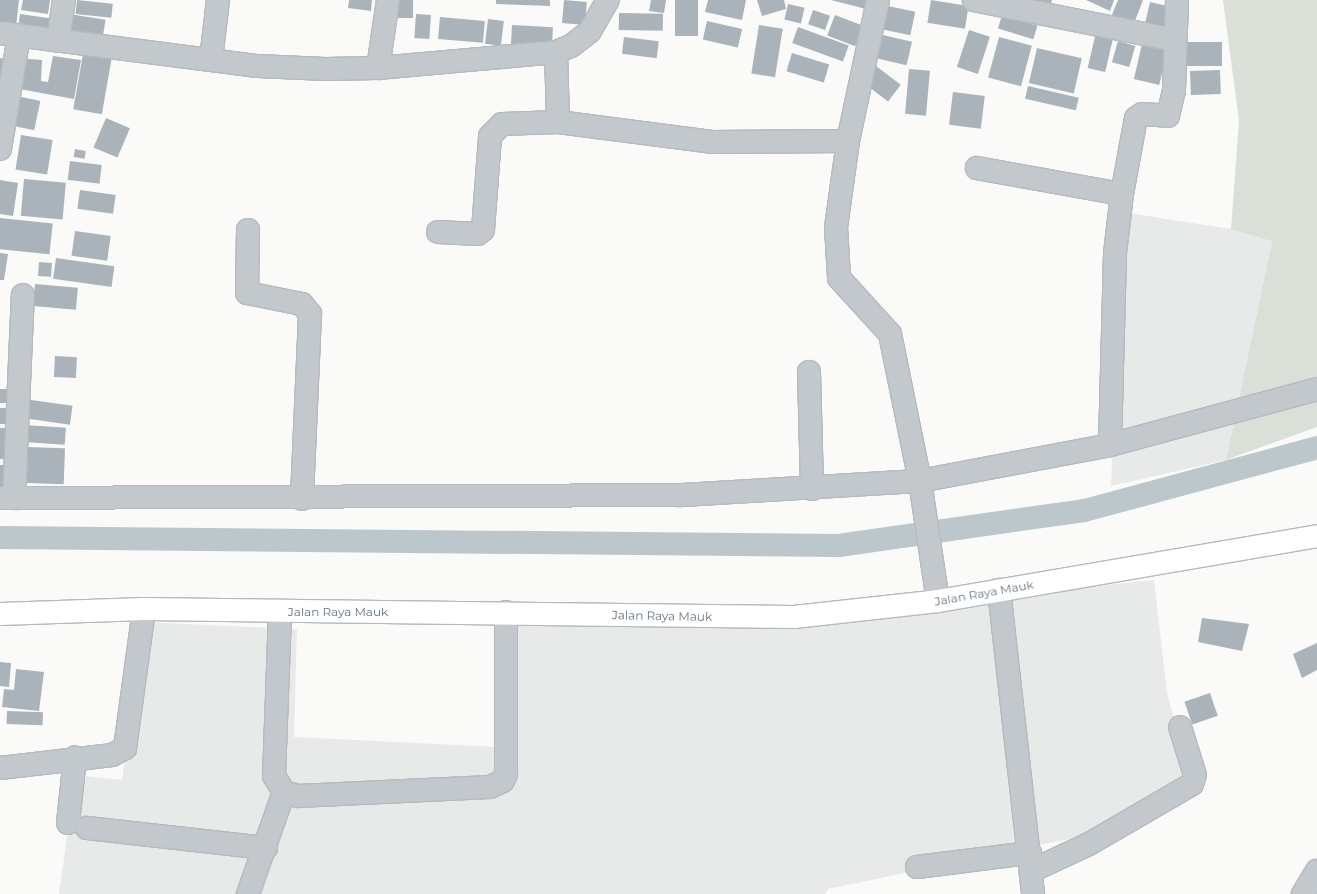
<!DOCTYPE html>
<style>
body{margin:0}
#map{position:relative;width:1317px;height:894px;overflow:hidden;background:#fafaf8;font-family:Montserrat,sans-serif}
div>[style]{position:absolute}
.built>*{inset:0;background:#e8e9e9}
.green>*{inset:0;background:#dadfd7}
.canal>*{height:23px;margin:-11.5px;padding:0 11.5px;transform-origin:11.5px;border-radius:11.5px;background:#bbc7cb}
.building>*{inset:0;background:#aab3b9;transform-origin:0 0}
.roads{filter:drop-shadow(1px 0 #b5babe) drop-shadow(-1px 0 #b5babe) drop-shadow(0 1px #b5babe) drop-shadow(0 -1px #b5babe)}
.minor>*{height:22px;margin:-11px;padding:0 11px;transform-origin:11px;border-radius:11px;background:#c3c8cc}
.major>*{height:22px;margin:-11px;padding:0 11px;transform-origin:11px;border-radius:11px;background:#fff}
span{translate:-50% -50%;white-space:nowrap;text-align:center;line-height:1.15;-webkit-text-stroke:4px #fff;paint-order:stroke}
.street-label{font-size:12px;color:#657683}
</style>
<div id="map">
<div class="built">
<div style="clip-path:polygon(1122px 212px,1231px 229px,1272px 240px,1226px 460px,1111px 486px)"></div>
<div style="clip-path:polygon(1154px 580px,1167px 693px,1192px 786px,1074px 838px,828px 889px,825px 894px,59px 894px,76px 775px,122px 780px,143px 622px,297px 629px,294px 737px,497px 747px,494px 614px,777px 620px)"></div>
</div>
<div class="green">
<div style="clip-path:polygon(1223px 0,1317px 0,1317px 427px,1226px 460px,1272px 241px,1231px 229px,1239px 121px)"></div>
</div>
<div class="canal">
<div style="left:0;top:537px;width:838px;rotate:0.55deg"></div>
<div style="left:838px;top:545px;width:248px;rotate:-8.1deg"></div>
<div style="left:1084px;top:510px;width:241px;rotate:-15.1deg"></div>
</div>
<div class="building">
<div style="clip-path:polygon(0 0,19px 0,16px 27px,0 25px)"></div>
<div style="clip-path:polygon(23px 0,50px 0,48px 14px,21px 10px)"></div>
<div style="left:77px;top:0;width:36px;height:14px;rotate:6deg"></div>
<div style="clip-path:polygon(349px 0,372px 0,371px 11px,348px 8px)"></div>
<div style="left:391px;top:0;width:22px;height:18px"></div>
<div style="clip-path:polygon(496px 0,550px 0,550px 6px,496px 4px)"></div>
<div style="left:564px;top:0;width:23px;height:23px;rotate:5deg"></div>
<div style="clip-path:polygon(651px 0,666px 0,664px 13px,649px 11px)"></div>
<div style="left:675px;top:0;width:23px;height:36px"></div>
<div style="clip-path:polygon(708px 0,746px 0,742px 20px,705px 12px)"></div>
<div style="clip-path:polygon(757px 0,784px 0,786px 9px,762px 16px)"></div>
<div style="clip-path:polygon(831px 0,868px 0,866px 9px)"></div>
<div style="left:931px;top:0;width:38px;height:23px;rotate:9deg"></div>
<div style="clip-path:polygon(1016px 0,1052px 0,1049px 12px)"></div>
<div style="clip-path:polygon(1086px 0,1114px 0,1110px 11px)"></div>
<div style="clip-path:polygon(1118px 0,1143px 0,1133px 26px,1111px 17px)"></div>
<div style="left:1150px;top:2px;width:22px;height:29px;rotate:13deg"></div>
<div style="left:788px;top:4px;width:17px;height:16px;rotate:13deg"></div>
<div style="left:883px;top:5px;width:33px;height:24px;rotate:12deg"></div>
<div style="left:813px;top:10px;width:18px;height:15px;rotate:19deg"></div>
<div style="left:619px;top:13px;width:44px;height:17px;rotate:1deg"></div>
<div style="left:20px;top:14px;width:30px;height:16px;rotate:8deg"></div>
<div style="left:69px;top:14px;width:37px;height:20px;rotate:9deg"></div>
<div style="left:416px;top:14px;width:15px;height:24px;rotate:4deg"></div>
<div style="left:835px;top:15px;width:30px;height:22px;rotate:21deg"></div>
<div style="left:1002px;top:15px;width:37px;height:14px;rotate:17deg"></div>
<div style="left:440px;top:17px;width:45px;height:22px;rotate:5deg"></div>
<div style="left:488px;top:19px;width:16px;height:25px;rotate:7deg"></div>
<div style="left:707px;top:21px;width:36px;height:19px;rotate:13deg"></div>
<div style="left:512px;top:25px;width:41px;height:20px;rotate:3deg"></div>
<div style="left:759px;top:25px;width:24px;height:49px;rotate:9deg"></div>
<div style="left:798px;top:27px;width:54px;height:17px;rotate:20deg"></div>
<div style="left:969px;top:30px;width:22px;height:39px;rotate:18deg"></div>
<div style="left:1096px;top:32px;width:18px;height:37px;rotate:13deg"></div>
<div style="left:874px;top:33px;width:39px;height:24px;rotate:13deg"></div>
<div style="left:624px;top:37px;width:35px;height:17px;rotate:7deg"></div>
<div style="left:999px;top:37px;width:34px;height:42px;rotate:15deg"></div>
<div style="left:1118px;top:41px;width:18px;height:22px;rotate:16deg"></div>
<div style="left:1185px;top:42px;width:37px;height:24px"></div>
<div style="left:1142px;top:44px;width:26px;height:36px;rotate:13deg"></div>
<div style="left:1037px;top:48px;width:46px;height:36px;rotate:13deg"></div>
<div style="left:792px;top:53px;width:39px;height:19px;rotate:17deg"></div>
<div style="left:83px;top:54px;width:29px;height:56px;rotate:10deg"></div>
<div style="clip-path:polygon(53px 56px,81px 60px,74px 99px,14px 88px,17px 58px,42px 60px,41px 81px,48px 82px)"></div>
<div style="clip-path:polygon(0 58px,10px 60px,0 102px)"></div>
<div style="left:876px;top:66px;width:31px;height:21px;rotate:37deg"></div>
<div style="left:909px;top:69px;width:21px;height:45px;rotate:5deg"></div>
<div style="left:1220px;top:70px;width:24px;height:30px;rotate:88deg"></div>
<div style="left:1028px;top:86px;width:52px;height:13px;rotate:13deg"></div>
<div style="left:953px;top:92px;width:32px;height:33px;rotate:7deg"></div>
<div style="left:12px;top:95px;width:29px;height:30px;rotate:12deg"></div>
<div style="left:106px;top:118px;width:26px;height:32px;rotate:23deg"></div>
<div style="left:21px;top:135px;width:32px;height:35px;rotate:9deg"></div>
<div style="left:75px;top:149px;width:11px;height:8px;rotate:10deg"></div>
<div style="left:70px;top:161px;width:32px;height:19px;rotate:7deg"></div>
<div style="left:24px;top:179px;width:42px;height:37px;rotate:5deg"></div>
<div style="clip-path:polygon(0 180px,18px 183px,13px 216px,0 214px)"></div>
<div style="left:80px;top:190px;width:36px;height:19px;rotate:8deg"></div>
<div style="left:0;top:218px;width:53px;height:31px;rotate:6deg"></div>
<div style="left:75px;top:231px;width:36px;height:25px;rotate:8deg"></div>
<div style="clip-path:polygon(0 253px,8px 254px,4px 280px,0 280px)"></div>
<div style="left:56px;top:258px;width:59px;height:21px;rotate:8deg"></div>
<div style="left:39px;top:262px;width:13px;height:14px;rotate:4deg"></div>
<div style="left:35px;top:284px;width:43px;height:22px;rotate:5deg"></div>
<div style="left:55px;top:356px;width:22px;height:21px;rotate:3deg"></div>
<div style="left:15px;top:389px;width:14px;height:15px;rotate:90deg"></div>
<div style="left:24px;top:399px;width:49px;height:19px;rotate:8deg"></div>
<div style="left:0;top:408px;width:17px;height:16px"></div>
<div style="left:25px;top:425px;width:41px;height:17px;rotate:4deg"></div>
<div style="left:0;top:428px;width:15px;height:31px"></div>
<div style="left:28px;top:447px;width:37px;height:36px;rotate:2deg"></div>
<div style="left:0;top:465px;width:15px;height:23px"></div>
<div style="clip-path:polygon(1202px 618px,1249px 624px,1242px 651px,1198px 642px)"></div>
<div style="clip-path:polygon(1317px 643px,1317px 670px,1302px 678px,1293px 654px)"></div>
<div style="clip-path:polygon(0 662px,11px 663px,9px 687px,0 686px)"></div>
<div style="clip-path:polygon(16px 669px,44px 672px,39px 711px,2px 707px,4px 689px,14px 690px)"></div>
<div style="left:1210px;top:693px;width:24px;height:27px;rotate:71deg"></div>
<div style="left:7px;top:711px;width:36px;height:13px;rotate:2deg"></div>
</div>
<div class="roads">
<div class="minor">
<div style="left:878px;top:0;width:144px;rotate:102deg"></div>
<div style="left:848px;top:141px;width:87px;rotate:97.9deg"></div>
<div style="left:836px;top:227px;width:51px;rotate:86.6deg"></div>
<div style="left:839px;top:278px;width:76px;rotate:47.7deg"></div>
<div style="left:890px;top:334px;width:150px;rotate:78.5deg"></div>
<div style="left:920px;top:481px;width:121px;rotate:81.5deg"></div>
<div style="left:974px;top:0;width:205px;rotate:11.3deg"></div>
<div style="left:0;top:33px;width:260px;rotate:7.3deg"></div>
<div style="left:258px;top:66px;width:67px;rotate:2.6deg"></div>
<div style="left:325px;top:69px;width:53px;rotate:-1.1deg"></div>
<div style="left:378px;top:68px;width:179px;rotate:-5.1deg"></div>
<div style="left:58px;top:41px;width:41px;rotate:-81.7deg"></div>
<div style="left:211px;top:59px;width:59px;rotate:-83.2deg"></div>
<div style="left:378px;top:68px;width:69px;rotate:-81.6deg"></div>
<div style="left:558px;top:122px;width:70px;rotate:-91.6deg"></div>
<div style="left:556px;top:52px;width:16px;rotate:-22deg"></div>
<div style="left:571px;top:46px;width:24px;rotate:-38deg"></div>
<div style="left:590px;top:31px;width:36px;rotate:-60deg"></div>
<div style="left:0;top:149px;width:115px;rotate:-80.5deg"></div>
<div style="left:977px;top:168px;width:147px;rotate:10.2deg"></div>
<div style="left:248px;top:230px;width:63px;rotate:90.9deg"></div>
<div style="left:247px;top:293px;width:56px;rotate:11.3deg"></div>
<div style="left:302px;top:304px;width:13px;rotate:51deg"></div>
<div style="left:310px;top:314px;width:185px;rotate:92.5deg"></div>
<div style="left:438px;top:232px;width:40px;rotate:2.9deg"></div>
<div style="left:478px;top:234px;width:6px;rotate:-39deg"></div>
<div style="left:483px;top:230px;width:94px;rotate:-85.7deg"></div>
<div style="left:490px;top:136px;width:17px;rotate:-45deg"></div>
<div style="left:502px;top:124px;width:56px;rotate:-2deg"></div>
<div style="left:558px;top:122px;width:155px;rotate:7.4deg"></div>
<div style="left:712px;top:142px;width:136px;rotate:-0.4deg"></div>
<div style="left:809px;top:372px;width:117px;rotate:88.5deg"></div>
<div style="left:1110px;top:445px;width:192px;rotate:-88.5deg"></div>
<div style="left:1115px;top:253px;width:59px;rotate:-83.2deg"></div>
<div style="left:1122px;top:194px;width:77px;rotate:-79.6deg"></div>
<div style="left:1136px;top:118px;width:7px;rotate:-34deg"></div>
<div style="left:1142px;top:114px;width:26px;rotate:4deg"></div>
<div style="left:1168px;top:116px;width:27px;rotate:-77deg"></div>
<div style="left:1174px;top:90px;width:90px;rotate:-88.1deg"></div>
<div style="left:0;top:498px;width:681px;rotate:-0.25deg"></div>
<div style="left:681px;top:495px;width:239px;rotate:-3.4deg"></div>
<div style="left:920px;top:481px;width:193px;rotate:-10.7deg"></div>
<div style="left:1110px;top:445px;width:214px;rotate:-15.1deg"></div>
<div style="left:14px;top:498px;width:203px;rotate:-87.5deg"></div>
<div style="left:999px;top:590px;width:306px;rotate:83.6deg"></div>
<div style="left:280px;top:613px;width:163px;rotate:92.1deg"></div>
<div style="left:274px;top:776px;width:19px;rotate:58deg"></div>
<div style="left:284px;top:792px;width:15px;rotate:16deg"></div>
<div style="left:298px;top:796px;width:192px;rotate:-2.7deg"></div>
<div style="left:490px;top:787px;width:14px;rotate:-25deg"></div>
<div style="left:503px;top:781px;width:8px;rotate:-67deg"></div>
<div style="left:506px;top:774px;width:162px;rotate:-90deg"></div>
<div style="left:0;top:768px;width:113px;rotate:-6.6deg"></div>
<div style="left:112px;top:755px;width:15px;rotate:-28deg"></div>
<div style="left:125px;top:748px;width:140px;rotate:-82.2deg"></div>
<div style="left:68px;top:823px;width:66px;rotate:-83.9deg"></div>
<div style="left:87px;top:828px;width:180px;rotate:6.4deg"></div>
<div style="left:917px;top:867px;width:114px;rotate:-7.1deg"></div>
<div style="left:1031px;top:871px;width:64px;rotate:-25deg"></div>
<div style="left:1089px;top:844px;width:119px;rotate:-30.2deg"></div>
<div style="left:1192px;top:784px;width:9px;rotate:-72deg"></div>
<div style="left:1195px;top:775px;width:50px;rotate:-107.4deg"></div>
<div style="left:248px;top:894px;width:108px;rotate:-70.6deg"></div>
<div style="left:1303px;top:894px;width:27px;rotate:-59deg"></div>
</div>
<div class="major">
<div style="left:0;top:614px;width:144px;rotate:-2deg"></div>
<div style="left:144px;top:609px;width:650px;rotate:0.71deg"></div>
<div style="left:794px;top:617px;width:145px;rotate:-6.3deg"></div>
<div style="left:938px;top:601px;width:385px;rotate:-9.7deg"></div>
</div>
</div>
<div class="street-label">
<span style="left:984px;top:593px;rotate:-10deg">Jalan Raya Mauk</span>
<span style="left:338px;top:612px">Jalan Raya Mauk</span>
<span style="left:662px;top:616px;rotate:1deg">Jalan Raya Mauk</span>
</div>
</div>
